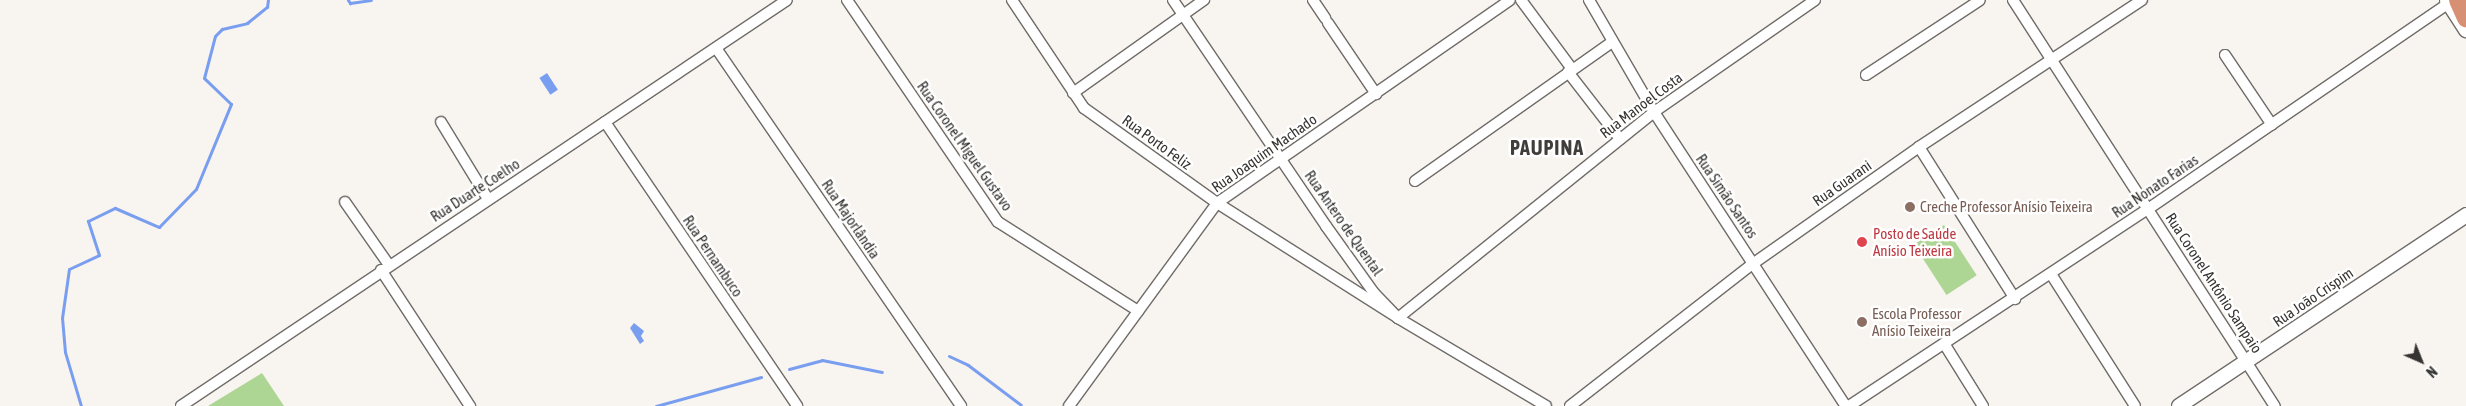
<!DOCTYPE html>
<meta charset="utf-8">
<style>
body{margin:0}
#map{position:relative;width:2466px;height:406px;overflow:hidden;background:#f8f4f0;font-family:"Asap Condensed",sans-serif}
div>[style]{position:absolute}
.green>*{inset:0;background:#add594;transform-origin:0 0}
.water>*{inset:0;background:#799ef0;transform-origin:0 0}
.stream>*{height:3px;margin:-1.5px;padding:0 1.5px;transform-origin:1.5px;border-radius:1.5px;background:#799ef0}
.roads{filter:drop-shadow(1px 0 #706c69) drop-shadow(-1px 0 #706c69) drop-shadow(0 1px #706c69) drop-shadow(0 -1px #706c69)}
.minor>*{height:10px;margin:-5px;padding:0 5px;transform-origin:5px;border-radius:5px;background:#fff}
.tertiary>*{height:14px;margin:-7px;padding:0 7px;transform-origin:7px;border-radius:7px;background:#fff}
.secondary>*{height:15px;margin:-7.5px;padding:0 7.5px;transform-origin:7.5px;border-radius:7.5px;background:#fff}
.trunk>*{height:18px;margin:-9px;padding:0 9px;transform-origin:9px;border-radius:9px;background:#d89074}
.dots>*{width:14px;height:14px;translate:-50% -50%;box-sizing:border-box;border:2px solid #fff;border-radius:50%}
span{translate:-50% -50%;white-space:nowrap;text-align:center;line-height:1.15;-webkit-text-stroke:5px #fff;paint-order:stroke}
.street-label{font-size:15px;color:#353432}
.education-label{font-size:15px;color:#785e54}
.left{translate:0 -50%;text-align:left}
.health-label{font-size:15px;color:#be3a42}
.district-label{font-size:20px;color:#403d3a;font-weight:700;letter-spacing:1px}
.north{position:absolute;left:2396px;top:336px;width:50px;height:50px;-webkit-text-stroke:4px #fff;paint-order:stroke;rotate:136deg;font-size:14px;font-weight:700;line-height:20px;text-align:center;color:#353432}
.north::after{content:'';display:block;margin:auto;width:18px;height:22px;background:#353432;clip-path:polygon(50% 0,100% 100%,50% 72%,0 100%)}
</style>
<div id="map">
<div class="green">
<div style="left:1944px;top:225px;width:60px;height:36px;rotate:57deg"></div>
<div style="clip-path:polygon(262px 373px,284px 406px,208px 406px)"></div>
</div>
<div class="water">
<div style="left:547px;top:73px;width:20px;height:9px;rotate:57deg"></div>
<div style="clip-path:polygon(634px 323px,644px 331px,641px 336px,644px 341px,640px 344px,630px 328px)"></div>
</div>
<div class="stream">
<div style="left:348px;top:0;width:4px;rotate:56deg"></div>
<div style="left:350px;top:3px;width:21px;rotate:-8deg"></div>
<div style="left:949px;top:356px;width:21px;rotate:25deg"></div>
<div style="left:968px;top:365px;width:66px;rotate:37deg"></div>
<div style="left:789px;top:369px;width:34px;rotate:-15deg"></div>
<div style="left:822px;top:360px;width:61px;rotate:11.3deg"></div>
<div style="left:81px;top:406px;width:56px;rotate:-106.5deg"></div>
<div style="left:65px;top:352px;width:34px;rotate:-95deg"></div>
<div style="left:62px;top:318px;width:49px;rotate:-81.9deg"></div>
<div style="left:69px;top:269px;width:33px;rotate:-25deg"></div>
<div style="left:99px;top:255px;width:36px;rotate:-108deg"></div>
<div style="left:88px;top:221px;width:30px;rotate:-26deg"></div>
<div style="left:115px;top:208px;width:48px;rotate:23.4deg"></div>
<div style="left:159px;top:227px;width:53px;rotate:-45.8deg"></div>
<div style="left:196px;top:189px;width:92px;rotate:-67.6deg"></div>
<div style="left:231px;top:104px;width:37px;rotate:-136deg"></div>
<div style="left:204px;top:78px;width:43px;rotate:-75.3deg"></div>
<div style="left:215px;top:36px;width:10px;rotate:-45deg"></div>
<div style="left:222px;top:29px;width:26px;rotate:-13deg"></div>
<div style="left:247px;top:23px;width:26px;rotate:-39deg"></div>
<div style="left:267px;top:7px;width:7px;rotate:-82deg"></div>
<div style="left:656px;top:406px;width:109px;rotate:-15.4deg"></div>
</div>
<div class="roads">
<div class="minor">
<div style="left:847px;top:0;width:268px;rotate:55.8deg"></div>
<div style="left:998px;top:222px;width:166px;rotate:32.4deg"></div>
<div style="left:1012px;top:0;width:130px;rotate:56.3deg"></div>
<div style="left:1084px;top:108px;width:163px;rotate:35.5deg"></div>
<div style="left:1217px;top:203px;width:214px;rotate:32.4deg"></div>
<div style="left:1398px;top:318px;width:329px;rotate:-38.8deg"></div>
<div style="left:1654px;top:112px;width:196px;rotate:-34.8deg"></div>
<div style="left:1173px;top:0;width:273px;rotate:55.9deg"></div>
<div style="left:1326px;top:226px;width:82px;rotate:54.4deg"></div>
<div style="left:1374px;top:293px;width:35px;rotate:46deg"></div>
<div style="left:1398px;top:318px;width:172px;rotate:30.7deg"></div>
<div style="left:1313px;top:0;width:22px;rotate:56deg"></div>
<div style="left:1521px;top:0;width:86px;rotate:53.5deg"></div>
<div style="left:1589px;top:0;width:129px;rotate:59.9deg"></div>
<div style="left:1654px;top:112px;width:351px;rotate:56.9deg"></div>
<div style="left:2013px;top:0;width:483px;rotate:57.2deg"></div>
<div style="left:1328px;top:23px;width:86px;rotate:55.9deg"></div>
<div style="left:716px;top:48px;width:434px;rotate:55.6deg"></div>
<div style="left:2225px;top:55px;width:84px;rotate:56.1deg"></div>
<div style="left:1568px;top:72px;width:85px;rotate:52.2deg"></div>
<div style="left:1866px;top:75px;width:136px;rotate:-33.3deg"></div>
<div style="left:1073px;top:93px;width:161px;rotate:-35.4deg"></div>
<div style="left:441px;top:122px;width:90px;rotate:58.6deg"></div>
<div style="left:605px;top:122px;width:343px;rotate:55.9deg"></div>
<div style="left:1919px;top:147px;width:180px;rotate:57.7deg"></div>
<div style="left:1415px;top:181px;width:241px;rotate:-35.2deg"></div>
<div style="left:345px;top:202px;width:77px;rotate:55.1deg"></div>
<div style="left:381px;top:270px;width:163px;rotate:56.8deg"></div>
<div style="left:2051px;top:274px;width:156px;rotate:57.5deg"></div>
<div style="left:1945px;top:345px;width:72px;rotate:58.1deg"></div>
<div style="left:181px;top:406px;width:729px;rotate:-33.82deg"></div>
<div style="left:1069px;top:406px;width:251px;rotate:-53.9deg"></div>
<div style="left:1217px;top:203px;width:356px;rotate:-34.7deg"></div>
<div style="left:1570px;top:406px;width:233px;rotate:-37.9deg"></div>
<div style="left:1754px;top:263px;width:202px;rotate:-35.1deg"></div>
<div style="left:1919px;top:147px;width:267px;rotate:-33.4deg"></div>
<div style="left:1849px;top:406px;width:358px;rotate:-33.4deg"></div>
<div style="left:2148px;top:209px;width:365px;rotate:-34.4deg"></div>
</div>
<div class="tertiary">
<div style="left:2179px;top:406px;width:345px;rotate:-33.6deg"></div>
</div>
<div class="secondary">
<div style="left:2447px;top:0;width:35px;rotate:57deg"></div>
</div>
<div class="trunk">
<div style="left:2458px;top:0;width:20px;rotate:66deg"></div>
</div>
</div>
<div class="dots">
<div style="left:1910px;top:207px;background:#8d6e63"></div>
<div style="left:1862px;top:242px;background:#e0444e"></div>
<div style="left:1862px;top:322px;background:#8d6e63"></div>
</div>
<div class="street-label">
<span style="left:1641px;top:105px;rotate:-37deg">Rua Manoel Costa</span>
<span style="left:1157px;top:142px;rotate:36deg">Rua Porto Feliz</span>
<span style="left:965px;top:146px;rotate:55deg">Rua Coronel Miguel Gustavo</span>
<span style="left:1264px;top:153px;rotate:-35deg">Rua Joaquim Machado</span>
<span style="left:1842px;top:183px;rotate:-35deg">Rua Guarani</span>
<span style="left:2155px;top:186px;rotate:-34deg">Rua Nonato Farias</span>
<span style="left:475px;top:190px;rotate:-33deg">Rua Duarte Coelho</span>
<span style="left:1727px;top:196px;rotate:56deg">Rua Simão Santos</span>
<span style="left:851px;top:219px;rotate:56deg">Rua Majorlândia</span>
<span style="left:1344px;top:223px;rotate:55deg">Rua Antero de Quental</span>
<span style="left:713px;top:256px;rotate:56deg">Rua Pernambuco</span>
<span style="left:2214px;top:283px;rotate:57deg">Rua Coronel Antônio Sampaio</span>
<span style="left:2313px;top:297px;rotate:-34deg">Rua João Crispim</span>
</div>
<div class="education-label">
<span class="left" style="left:1920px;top:207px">Creche Professor Anísio Teixeira</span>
<span class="left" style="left:1872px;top:322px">Escola Professor<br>Anísio Teixeira</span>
</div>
<div class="health-label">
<span class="left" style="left:1873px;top:242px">Posto de Saúde<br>Anísio Teixeira</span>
</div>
<div class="district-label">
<span style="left:1547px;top:147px">PAUPINA</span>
</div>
<div class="north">N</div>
</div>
